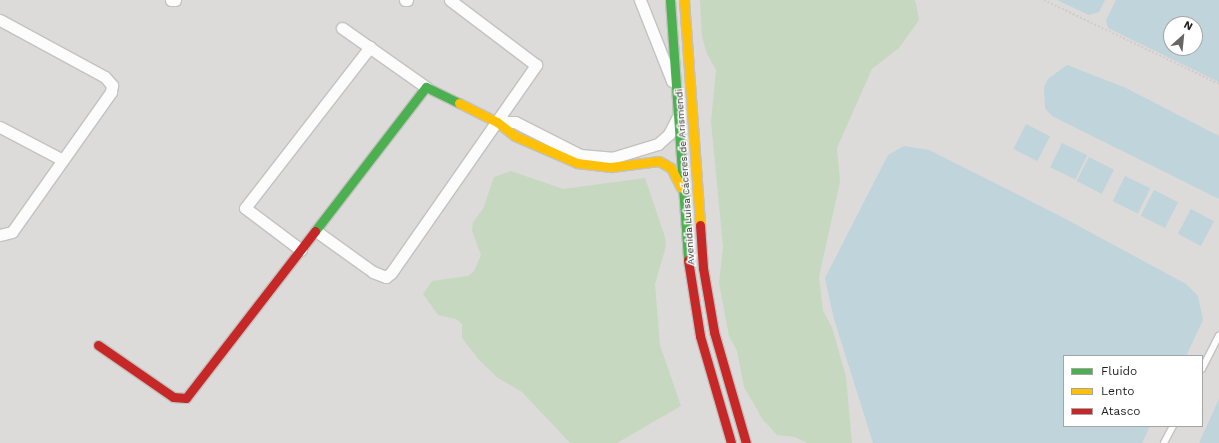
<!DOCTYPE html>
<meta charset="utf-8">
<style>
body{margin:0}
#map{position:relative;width:1219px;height:443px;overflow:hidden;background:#ecebe8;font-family:"Work Sans",sans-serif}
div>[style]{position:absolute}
.residential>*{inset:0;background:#dcdbd9}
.forest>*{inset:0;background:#c7d8c0}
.water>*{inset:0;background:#bfd4db;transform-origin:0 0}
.path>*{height:1.5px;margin-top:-0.75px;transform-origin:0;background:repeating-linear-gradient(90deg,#d5cbc8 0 2px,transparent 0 4px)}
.roads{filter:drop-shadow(1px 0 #c2c2c0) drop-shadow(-1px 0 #c2c2c0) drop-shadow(0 1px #c2c2c0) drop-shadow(0 -1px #c2c2c0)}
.lane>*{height:5.5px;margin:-2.75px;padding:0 2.75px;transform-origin:2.75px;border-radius:2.75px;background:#fcfcfc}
.street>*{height:11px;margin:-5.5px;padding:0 5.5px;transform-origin:5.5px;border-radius:5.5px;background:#fcfcfc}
.fast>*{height:9px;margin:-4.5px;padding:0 4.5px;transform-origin:4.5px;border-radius:4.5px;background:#4caf50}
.slow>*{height:9px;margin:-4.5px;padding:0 4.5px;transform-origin:4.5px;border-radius:4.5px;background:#ffc107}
.jam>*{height:9px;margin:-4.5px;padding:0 4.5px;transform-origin:4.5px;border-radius:4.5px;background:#c62828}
span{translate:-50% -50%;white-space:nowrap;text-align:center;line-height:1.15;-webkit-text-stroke:3px #fff;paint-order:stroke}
.street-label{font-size:10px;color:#1f1f1f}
.legend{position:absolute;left:1063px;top:355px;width:140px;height:72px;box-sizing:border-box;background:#fff;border:1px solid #a5a5a5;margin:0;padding:5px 7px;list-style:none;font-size:12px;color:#1f1f1f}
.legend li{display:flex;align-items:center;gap:8px;height:20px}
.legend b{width:20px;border:1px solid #a5a5a5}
.north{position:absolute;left:1163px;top:16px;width:40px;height:40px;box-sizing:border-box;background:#fff;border:1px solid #a5a5a5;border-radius:50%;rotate:27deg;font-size:11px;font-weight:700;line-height:16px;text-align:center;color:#1f1f1f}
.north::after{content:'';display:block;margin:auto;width:14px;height:18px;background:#676665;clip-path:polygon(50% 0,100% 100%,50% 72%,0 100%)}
</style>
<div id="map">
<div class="residential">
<div style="clip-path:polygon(evenodd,0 0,1219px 0,1219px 443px,0 443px,0 0,1171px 24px,1195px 24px,1195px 48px,1171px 48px,1171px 24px,0 0,1064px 356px,1202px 356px,1202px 426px,1064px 426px,1064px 356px)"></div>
</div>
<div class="forest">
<div style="clip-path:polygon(700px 0,914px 0,916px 3px,919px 20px,899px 48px,872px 69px,837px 148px,840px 182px,819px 277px,823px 311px,832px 327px,846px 377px,852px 443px,807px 443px,795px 437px,777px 435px,763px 420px,744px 387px,737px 351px,729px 336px,719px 283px,723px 247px,711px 122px,716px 70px,707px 54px,702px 37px)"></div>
<div style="clip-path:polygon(511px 171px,563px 189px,645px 178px,665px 237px,666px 246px,655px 284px,660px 345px,681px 406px,617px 443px,570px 443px,522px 392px,498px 378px,479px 360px,462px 338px,462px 324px,456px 319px,438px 315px,423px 294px,432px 281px,468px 276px,474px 271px,481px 255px,472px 231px,473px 222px,483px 209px,494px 177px)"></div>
</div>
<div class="water">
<div style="clip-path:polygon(1057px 0,1105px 0,1099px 12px,1089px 15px)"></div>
<div style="clip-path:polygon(evenodd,1116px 0,1219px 0,1219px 82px,1108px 28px,1106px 20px,1116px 0,1171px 24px,1195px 24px,1195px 48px,1171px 48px,1171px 24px)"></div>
<div style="clip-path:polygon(1067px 65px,1126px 88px,1219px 136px,1219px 199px,1052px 116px,1045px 108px,1044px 87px,1048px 79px)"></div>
<div style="left:1026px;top:124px;width:27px;height:28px;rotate:27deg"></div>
<div style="left:1062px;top:143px;width:28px;height:27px;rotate:26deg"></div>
<div style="clip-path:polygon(904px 146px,929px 150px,1062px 217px,1186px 284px,1198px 296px,1203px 320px,1186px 356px,1064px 356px,1064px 426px,1150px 426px,1142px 443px,873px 443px,834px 319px,825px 278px,888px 155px)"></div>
<div style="left:1089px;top:157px;width:28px;height:27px;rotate:27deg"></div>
<div style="left:1125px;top:176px;width:28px;height:28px;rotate:26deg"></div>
<div style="left:1154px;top:190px;width:27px;height:29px;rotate:27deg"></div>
<div style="left:1191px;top:209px;width:26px;height:28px;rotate:28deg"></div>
<div style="clip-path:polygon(1219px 399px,1219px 443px,1199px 443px)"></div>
</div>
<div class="path">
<div style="left:1044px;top:0;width:194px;rotate:25.6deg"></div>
</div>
<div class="roads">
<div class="lane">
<div style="left:1202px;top:369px;width:37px;rotate:-63deg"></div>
<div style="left:1164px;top:443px;width:19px;rotate:-62deg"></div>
</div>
<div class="street">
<div style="left:171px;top:0;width:4px"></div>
<div style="left:405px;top:0;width:2px"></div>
<div style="left:640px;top:0;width:87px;rotate:68.4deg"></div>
<div style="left:0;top:20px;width:119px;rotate:28.5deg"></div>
<div style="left:105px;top:77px;width:11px;rotate:49deg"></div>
<div style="left:112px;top:85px;width:7px;rotate:98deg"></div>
<div style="left:111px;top:92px;width:171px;rotate:125.3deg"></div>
<div style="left:12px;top:232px;width:12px;rotate:166deg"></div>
<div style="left:342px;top:28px;width:103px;rotate:35.1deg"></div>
<div style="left:497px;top:122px;width:18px"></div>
<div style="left:515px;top:122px;width:73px;rotate:26.9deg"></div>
<div style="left:580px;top:155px;width:32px;rotate:5deg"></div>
<div style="left:612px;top:158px;width:48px;rotate:-16.9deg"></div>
<div style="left:658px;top:144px;width:15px;rotate:-42deg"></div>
<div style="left:669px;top:134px;width:18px;rotate:-63deg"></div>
<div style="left:0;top:127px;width:69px;rotate:27.7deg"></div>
<div style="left:316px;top:231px;width:70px;rotate:35.7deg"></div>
<div style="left:373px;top:272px;width:14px;rotate:21deg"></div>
<div style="left:386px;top:277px;width:6px;rotate:-39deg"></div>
<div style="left:391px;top:273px;width:254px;rotate:-55.1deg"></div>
<div style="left:536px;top:65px;width:108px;rotate:-142.9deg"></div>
<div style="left:301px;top:250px;width:70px;rotate:-143.1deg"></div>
<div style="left:245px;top:208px;width:204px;rotate:-52.2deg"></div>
</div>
<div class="fast">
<div style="left:670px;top:0;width:261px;rotate:86deg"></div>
<div style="left:315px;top:231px;width:182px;rotate:-52.4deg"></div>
<div style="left:426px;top:87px;width:37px;rotate:26deg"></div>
</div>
<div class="slow">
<div style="left:684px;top:0;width:226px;rotate:85.9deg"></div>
<div style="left:459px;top:103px;width:42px;rotate:26.6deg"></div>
<div style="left:497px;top:122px;width:23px;rotate:38deg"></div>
<div style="left:515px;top:136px;width:68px;rotate:23.5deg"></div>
<div style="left:577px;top:163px;width:34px;rotate:7deg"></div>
<div style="left:611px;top:167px;width:48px;rotate:-7.1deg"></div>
<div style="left:659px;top:161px;width:14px;rotate:30deg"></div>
<div style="left:671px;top:168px;width:22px;rotate:63deg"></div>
</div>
<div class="jam">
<div style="left:700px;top:225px;width:43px;rotate:86deg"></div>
<div style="left:703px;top:268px;width:65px;rotate:80.2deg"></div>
<div style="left:714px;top:332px;width:116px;rotate:73.9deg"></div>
<div style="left:688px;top:260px;width:77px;rotate:81deg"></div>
<div style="left:700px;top:336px;width:111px;rotate:73.8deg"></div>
<div style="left:98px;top:345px;width:91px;rotate:34.7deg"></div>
<div style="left:173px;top:397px;width:13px;rotate:4deg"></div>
<div style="left:186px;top:398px;width:211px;rotate:-52.3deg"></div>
</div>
</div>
<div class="street-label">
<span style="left:685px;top:177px;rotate:-94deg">Avenida Luisa Cáceres de Arismendi</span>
</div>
<ul class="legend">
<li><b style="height:5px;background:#4caf50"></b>Fluido</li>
<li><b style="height:5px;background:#ffc107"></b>Lento</li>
<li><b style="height:5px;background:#c62828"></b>Atasco</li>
</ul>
<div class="north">N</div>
</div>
